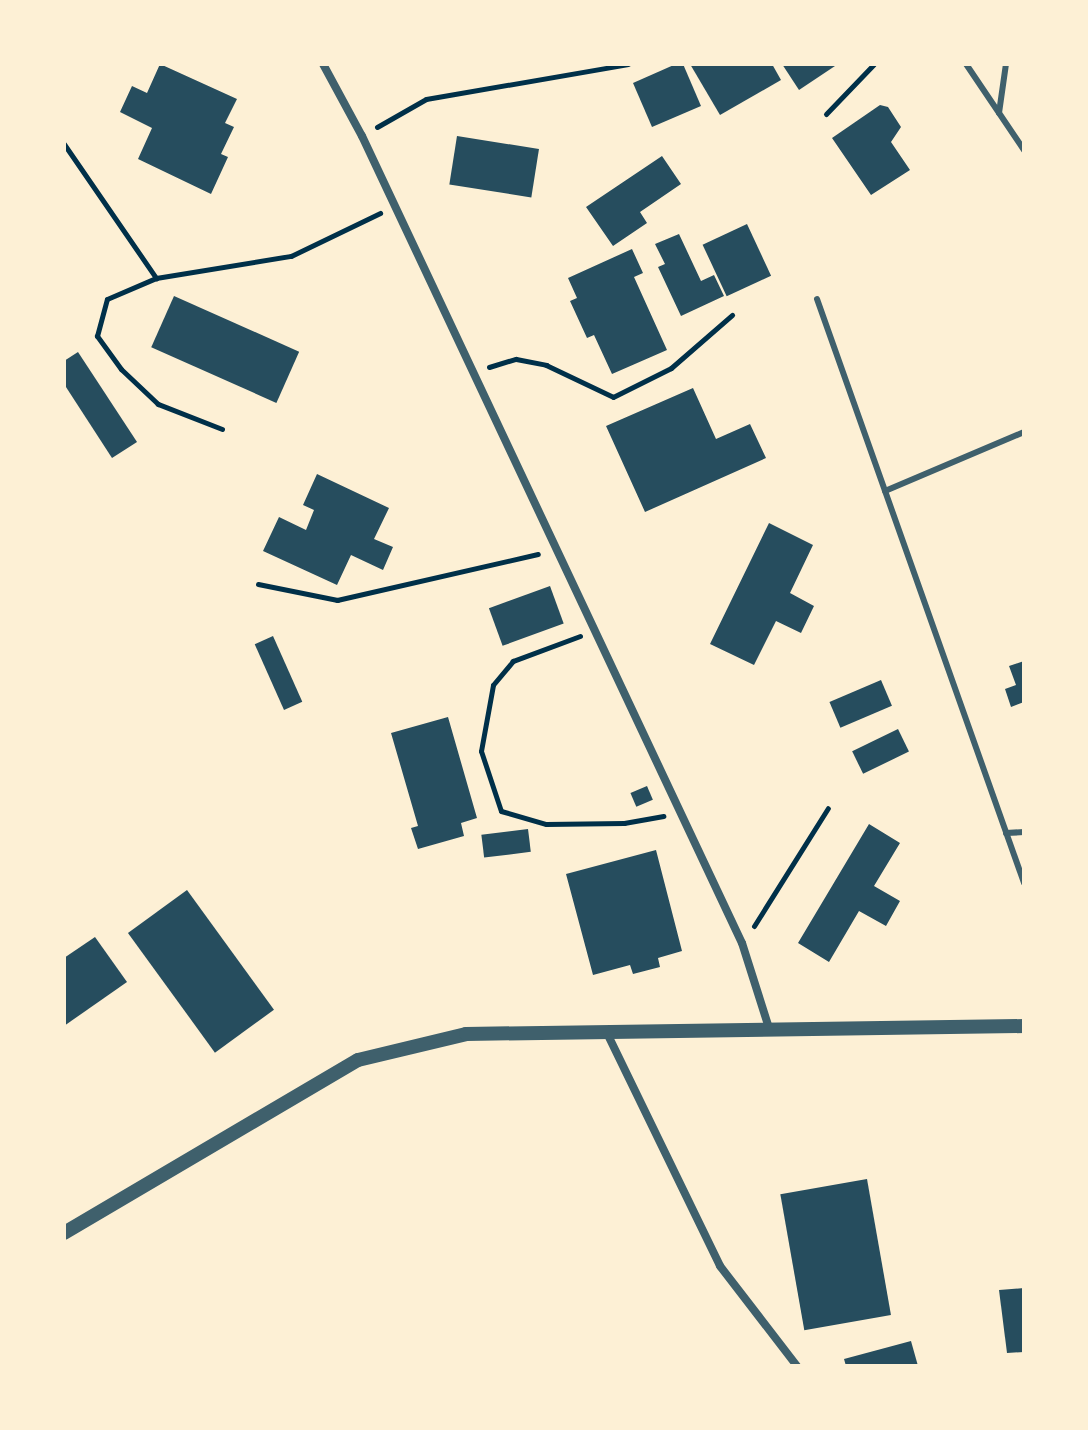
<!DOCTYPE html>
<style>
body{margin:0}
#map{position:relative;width:1088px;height:1430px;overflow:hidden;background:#fdf0d5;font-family:Montserrat,sans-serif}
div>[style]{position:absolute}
.building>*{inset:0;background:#264d5e;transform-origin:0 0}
.path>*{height:5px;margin:-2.5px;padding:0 2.5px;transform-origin:2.5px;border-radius:2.5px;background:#003049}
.service>*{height:6px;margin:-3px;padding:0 3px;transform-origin:3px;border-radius:3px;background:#3f606c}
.minor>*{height:8px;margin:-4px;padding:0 4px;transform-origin:4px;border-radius:4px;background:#3f606c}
.tertiary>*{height:14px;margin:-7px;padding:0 7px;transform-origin:7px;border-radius:7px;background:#3f606c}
span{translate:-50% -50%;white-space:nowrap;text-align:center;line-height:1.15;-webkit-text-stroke:7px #fdf0d5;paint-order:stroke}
.frame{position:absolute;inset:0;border:66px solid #fdf0d5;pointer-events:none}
</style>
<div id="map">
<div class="building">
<div style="clip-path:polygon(160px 64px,237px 99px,225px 123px,234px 127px,221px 154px,228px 157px,211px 194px,138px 159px,152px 128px,120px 112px,132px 86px,147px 93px)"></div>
<div style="clip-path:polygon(676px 64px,683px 64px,701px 106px,652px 127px,633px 83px)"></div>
<div style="clip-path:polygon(690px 64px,772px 64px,781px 80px,720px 115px)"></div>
<div style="clip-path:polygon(782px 64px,838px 64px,799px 90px)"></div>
<div style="clip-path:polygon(880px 105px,888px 107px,901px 127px,891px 142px,910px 170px,871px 195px,832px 138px)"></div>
<div style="left:457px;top:136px;width:83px;height:49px;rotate:9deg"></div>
<div style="clip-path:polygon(662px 156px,681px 184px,640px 212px,647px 223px,613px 246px,586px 207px)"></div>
<div style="left:747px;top:224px;width:57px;height:49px;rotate:65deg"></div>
<div style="clip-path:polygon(679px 234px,701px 281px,714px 275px,724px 296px,681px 316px,658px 267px,665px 264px,655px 244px)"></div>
<div style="clip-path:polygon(632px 249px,643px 273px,634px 277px,667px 350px,612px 374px,594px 335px,587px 338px,570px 301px,577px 298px,568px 278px)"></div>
<div style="left:174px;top:296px;width:137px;height:56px;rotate:24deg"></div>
<div style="clip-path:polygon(78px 352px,137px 442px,112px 458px,64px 384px,64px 361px)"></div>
<div style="clip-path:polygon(693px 388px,716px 439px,750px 424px,766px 458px,645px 512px,606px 426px)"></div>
<div style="clip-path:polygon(317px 474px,389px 508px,374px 539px,393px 547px,383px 570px,351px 555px,337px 585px,263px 551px,279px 517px,306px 530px,314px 510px,303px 505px)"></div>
<div style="clip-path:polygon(769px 523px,813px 545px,790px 593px,814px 606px,801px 633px,776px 621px,754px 665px,710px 644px)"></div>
<div style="left:550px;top:586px;width:40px;height:65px;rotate:70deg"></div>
<div style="left:273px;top:636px;width:72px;height:20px;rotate:66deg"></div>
<div style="clip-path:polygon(1024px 661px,1024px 702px,1011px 707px,1005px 689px,1016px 685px,1009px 666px)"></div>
<div style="left:881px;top:680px;width:28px;height:56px;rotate:67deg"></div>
<div style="clip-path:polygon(448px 717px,477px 818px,461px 823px,464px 836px,418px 849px,411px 828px,418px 826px,391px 733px)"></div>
<div style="left:898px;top:729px;width:25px;height:51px;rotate:64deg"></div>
<div style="left:647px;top:786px;width:15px;height:18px;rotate:67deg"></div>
<div style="clip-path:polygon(869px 824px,900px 843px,874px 886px,900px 901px,886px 926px,859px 911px,829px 962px,798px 943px)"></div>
<div style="left:528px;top:829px;width:23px;height:47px;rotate:83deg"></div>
<div style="clip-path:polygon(656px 850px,682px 951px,658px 958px,660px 967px,633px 974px,630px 965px,593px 975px,566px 874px)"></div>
<div style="left:187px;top:890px;width:148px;height:73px;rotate:54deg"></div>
<div style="clip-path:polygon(95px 937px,127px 982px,64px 1026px,64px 958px)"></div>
<div style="left:867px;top:1179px;width:138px;height:88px;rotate:80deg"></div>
<div style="clip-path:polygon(1024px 1288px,1024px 1352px,1007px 1353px,999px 1290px)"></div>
<div style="clip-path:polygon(911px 1341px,918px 1366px,846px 1366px,844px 1359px)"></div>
</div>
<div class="path">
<div style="left:826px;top:114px;width:69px;rotate:-46.2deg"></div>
<div style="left:377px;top:127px;width:56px;rotate:-29.7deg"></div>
<div style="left:426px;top:99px;width:205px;rotate:-9.8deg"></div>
<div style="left:64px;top:144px;width:163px;rotate:55.5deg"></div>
<div style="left:489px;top:367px;width:28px;rotate:-17deg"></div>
<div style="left:516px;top:359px;width:31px;rotate:11deg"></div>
<div style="left:546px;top:365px;width:74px;rotate:25.5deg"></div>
<div style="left:613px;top:397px;width:65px;rotate:-26.6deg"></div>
<div style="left:671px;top:368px;width:81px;rotate:-41deg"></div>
<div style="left:222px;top:429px;width:69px;rotate:-158.7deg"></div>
<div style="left:158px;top:404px;width:51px;rotate:-136.6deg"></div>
<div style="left:121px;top:369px;width:41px;rotate:-126deg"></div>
<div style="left:97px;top:336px;width:38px;rotate:-75deg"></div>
<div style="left:107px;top:299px;width:53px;rotate:-23.2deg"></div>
<div style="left:156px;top:278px;width:137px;rotate:-9.3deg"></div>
<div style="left:291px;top:256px;width:99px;rotate:-25.8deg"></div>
<div style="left:258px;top:584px;width:81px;rotate:11.4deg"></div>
<div style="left:337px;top:600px;width:206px;rotate:-12.9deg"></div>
<div style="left:580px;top:636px;width:72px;rotate:159.5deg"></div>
<div style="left:513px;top:661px;width:31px;rotate:130deg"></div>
<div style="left:493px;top:685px;width:67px;rotate:100.3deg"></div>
<div style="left:481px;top:751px;width:63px;rotate:71.6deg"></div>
<div style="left:501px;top:811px;width:47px;rotate:16.1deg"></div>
<div style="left:546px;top:824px;width:78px;rotate:-0.7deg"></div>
<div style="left:624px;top:823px;width:40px;rotate:-10deg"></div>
<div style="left:754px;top:926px;width:139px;rotate:-57.9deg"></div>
</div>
<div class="service">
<div style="left:966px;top:64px;width:104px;rotate:56deg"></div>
<div style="left:999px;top:113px;width:49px;rotate:-81.9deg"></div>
<div style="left:817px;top:299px;width:620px;rotate:70.48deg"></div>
<div style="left:885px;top:491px;width:151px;rotate:-23deg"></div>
<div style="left:1006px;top:833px;width:18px;rotate:-3deg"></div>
</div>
<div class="minor">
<div style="left:323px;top:64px;width:82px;rotate:61.6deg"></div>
<div style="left:362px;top:136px;width:892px;rotate:64.79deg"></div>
<div style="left:742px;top:943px;width:89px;rotate:72.4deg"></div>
<div style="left:606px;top:1031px;width:261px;rotate:64.1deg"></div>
<div style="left:720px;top:1266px;width:126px;rotate:52.4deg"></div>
</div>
<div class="tertiary">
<div style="left:64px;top:1233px;width:341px;rotate:-30.5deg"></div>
<div style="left:358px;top:1060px;width:111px;rotate:-13.5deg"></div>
<div style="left:466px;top:1034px;width:558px;rotate:-0.82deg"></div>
</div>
<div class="frame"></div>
</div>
